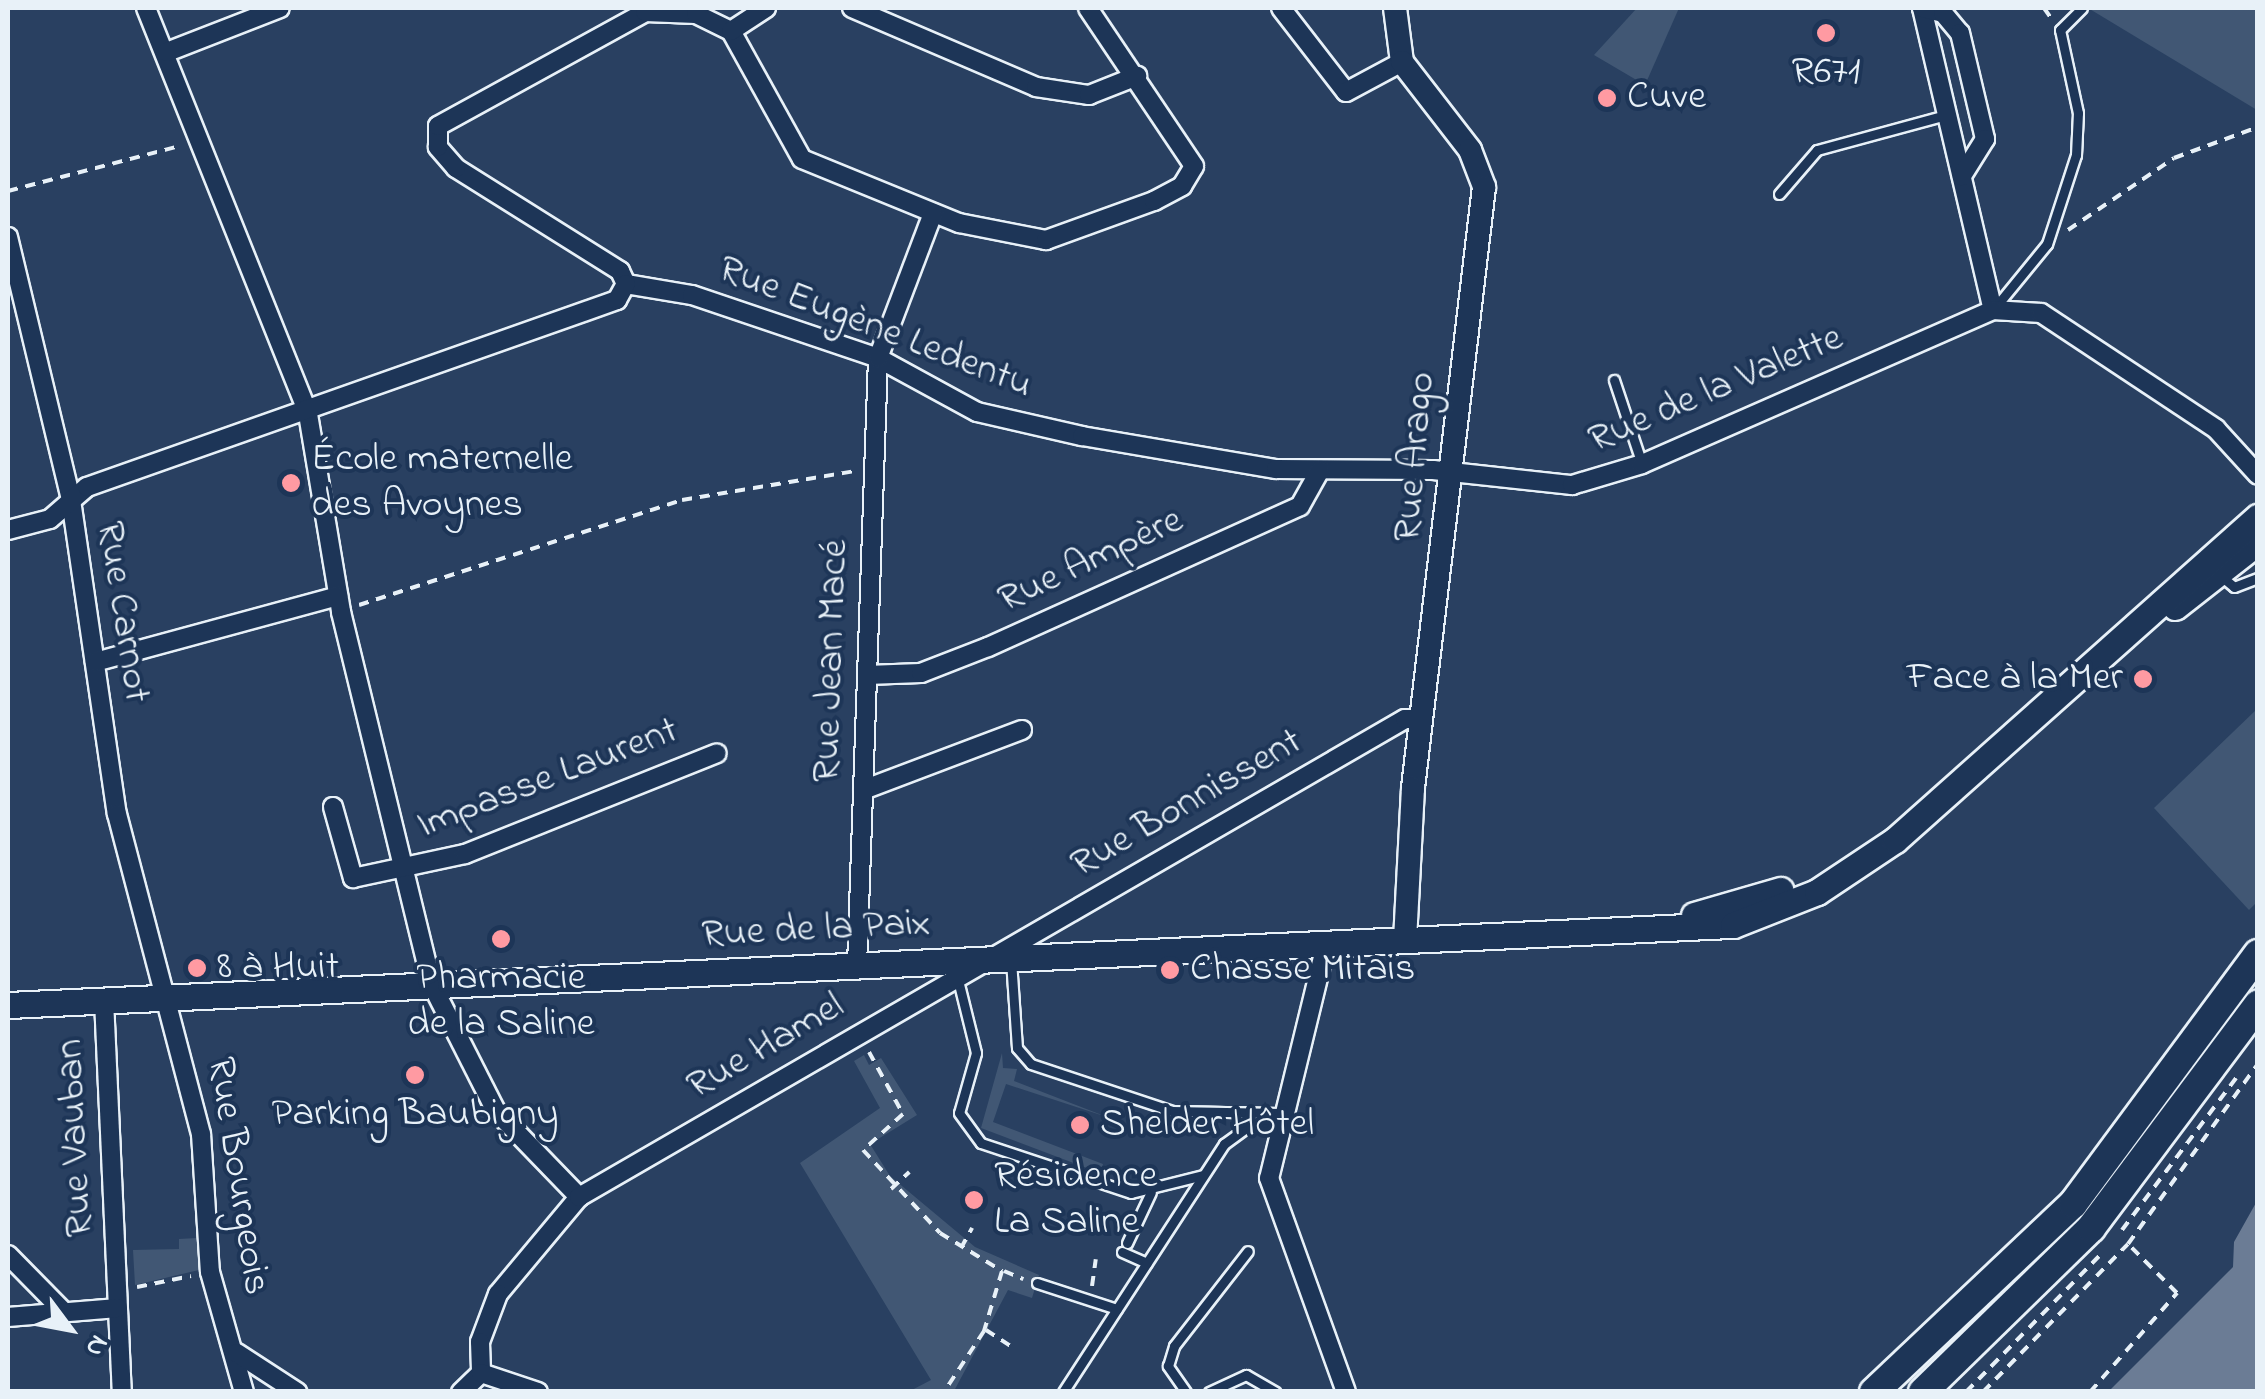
<!DOCTYPE html>
<meta charset="utf-8">
<style>
body{margin:0}
#map{position:relative;width:2265px;height:1399px;overflow:hidden;background:#294061;font-family:"Indie Flower",sans-serif}
div>[style]{position:absolute}
.green>*{inset:0;background:#415774}
.water>*{inset:0;background:#6b7c95}
.path>*{height:4px;margin-top:-2px;transform-origin:0;background:repeating-linear-gradient(90deg,#e8f1f8 0 10px,transparent 0 18px)}
.roads{filter:drop-shadow(2px 0 #e8f1f8) drop-shadow(-2px 0 #e8f1f8) drop-shadow(0 2px #e8f1f8) drop-shadow(0 -2px #e8f1f8)}
.service>*{height:9px;margin:-4.5px;padding:0 4.5px;transform-origin:4.5px;border-radius:4.5px;background:#1d3557}
.minor>*{height:18px;margin:-9px;padding:0 9px;transform-origin:9px;border-radius:9px;background:#1d3557}
.tertiary>*{height:22px;margin:-11px;padding:0 11px;transform-origin:11px;border-radius:11px;background:#1d3557}
.secondary>*{height:25px;margin:-12.5px;padding:0 12.5px;transform-origin:12.5px;border-radius:12.5px;background:#1d3557}
.primary>*{height:28px;margin:-14px;padding:0 14px;transform-origin:14px;border-radius:14px;background:#1d3557}
.dots>*{width:28px;height:28px;translate:-50% -50%;box-sizing:border-box;border:5px solid #1d3557;border-radius:50%}
span{translate:-50% -50%;white-space:nowrap;text-align:center;line-height:1.15;-webkit-text-stroke:8px #1d3557;paint-order:stroke}
.poi-label{font-size:40px;color:#e8f1f8}
.left{translate:0 -50%;text-align:left}
.right{translate:-100% -50%;text-align:right}
.street-label{font-size:40px;color:#e8f1f8}
.frame{position:absolute;inset:0;border:10px solid #e8f1f8;pointer-events:none}
.north{position:absolute;left:20px;top:1279px;width:100px;height:100px;-webkit-text-stroke:8px #1d3557;paint-order:stroke;rotate:122deg;font-size:28px;font-weight:700;line-height:40px;text-align:center;color:#e8f1f8}
.north::after{content:'';display:block;margin:auto;width:35px;height:45px;background:#e8f1f8;clip-path:polygon(50% 0,100% 100%,50% 72%,0 100%)}
</style>
<div id="map">
<div class="green">
<div style="clip-path:polygon(1637px 8px,1679px 8px,1645px 85px,1594px 55px)"></div>
<div style="clip-path:polygon(2088px 8px,2257px 8px,2257px 110px)"></div>
<div style="clip-path:polygon(2257px 709px,2258px 901px,2249px 910px,2154px 808px)"></div>
<div style="clip-path:polygon(2257px 975px,2257px 992px,2092px 1214px,1924px 1378px,1892px 1392px,1970px 1327px,2083px 1209px)"></div>
<div style="clip-path:polygon(1002px 1053px,1003px 1068px,1017px 1069px,1014px 1081px,1107px 1117px,1006px 1084px,993px 1122px,1103px 1164px,1100px 1173px,981px 1128px)"></div>
<div style="clip-path:polygon(864px 1055px,869px 1065px,881px 1058px,917px 1115px,870px 1144px,890px 1176px,975px 1247px,1039px 1275px,1032px 1298px,1008px 1290px,954px 1391px,910px 1391px,931px 1380px,800px 1163px,880px 1108px,854px 1061px)"></div>
<div style="clip-path:polygon(197px 1238px,199px 1270px,135px 1285px,133px 1250px,179px 1249px,179px 1239px)"></div>
</div>
<div class="water">
<div style="clip-path:polygon(2257px 1201px,2257px 1391px,2109px 1391px,2233px 1267px,2234px 1242px)"></div>
</div>
<div class="path">
<div style="left:2044px;top:8px;width:12px;rotate:55deg"></div>
<div style="left:8px;top:191px;width:177px;rotate:-14.7deg"></div>
<div style="left:2068px;top:230px;width:128px;rotate:-34.2deg"></div>
<div style="left:2174px;top:158px;width:90px;rotate:-20.3deg"></div>
<div style="left:359px;top:605px;width:340px;rotate:-18deg"></div>
<div style="left:682px;top:500px;width:175px;rotate:-9.5deg"></div>
<div style="left:869px;top:1052px;width:71px;rotate:61.3deg"></div>
<div style="left:903px;top:1114px;width:54px;rotate:138deg"></div>
<div style="left:863px;top:1150px;width:113px;rotate:47.1deg"></div>
<div style="left:940px;top:1233px;width:73px;rotate:31.5deg"></div>
<div style="left:1002px;top:1271px;width:63px;rotate:106.7deg"></div>
<div style="left:984px;top:1331px;width:73px;rotate:123.3deg"></div>
<div style="left:891px;top:1189px;width:25px;rotate:-43deg"></div>
<div style="left:2122px;top:1230px;width:190px;rotate:-53.1deg"></div>
<div style="left:961px;top:1248px;width:23px;rotate:-61deg"></div>
<div style="left:1004px;top:1271px;width:21px;rotate:23deg"></div>
<div style="left:1092px;top:1286px;width:27px;rotate:-82deg"></div>
<div style="left:137px;top:1287px;width:55px;rotate:-11.5deg"></div>
<div style="left:986px;top:1330px;width:35px;rotate:33deg"></div>
<div style="left:1966px;top:1392px;width:190px;rotate:-45.6deg"></div>
<div style="left:1983px;top:1392px;width:207px;rotate:-45.6deg"></div>
<div style="left:2128px;top:1244px;width:222px;rotate:-54.2deg"></div>
<div style="left:2090px;top:1392px;width:132px;rotate:-48.7deg"></div>
<div style="left:2177px;top:1293px;width:69px;rotate:-135deg"></div>
</div>
<div class="roads">
<div class="service">
<div style="left:1779px;top:194px;width:58px;rotate:-49.2deg"></div>
<div style="left:1817px;top:150px;width:134px;rotate:-15.2deg"></div>
<div style="left:1993px;top:310px;width:85px;rotate:-50.7deg"></div>
<div style="left:2047px;top:244px;width:94px;rotate:-72deg"></div>
<div style="left:2076px;top:155px;width:42px;rotate:-87.3deg"></div>
<div style="left:2078px;top:113px;width:85px;rotate:-102.2deg"></div>
<div style="left:2060px;top:30px;width:31px;rotate:-45deg"></div>
<div style="left:1614px;top:380px;width:89px;rotate:71.6deg"></div>
<div style="left:2221px;top:576px;width:17px;rotate:40deg"></div>
<div style="left:2234px;top:587px;width:26px;rotate:-21deg"></div>
<div style="left:1011px;top:960px;width:88px;rotate:86.1deg"></div>
<div style="left:1017px;top:1048px;width:21px;rotate:49deg"></div>
<div style="left:1031px;top:1064px;width:149px;rotate:18.4deg"></div>
<div style="left:1172px;top:1111px;width:107px;rotate:1.1deg"></div>
<div style="left:958px;top:980px;width:75px;rotate:76.1deg"></div>
<div style="left:976px;top:1053px;width:62px;rotate:105.8deg"></div>
<div style="left:959px;top:1113px;width:37px;rotate:54deg"></div>
<div style="left:981px;top:1143px;width:158px;rotate:18.4deg"></div>
<div style="left:1131px;top:1193px;width:74px;rotate:-14deg"></div>
<div style="left:1127px;top:1243px;width:56px;rotate:-64.8deg"></div>
<div style="left:1122px;top:1252px;width:27px;rotate:24deg"></div>
<div style="left:1037px;top:1283px;width:84px;rotate:18deg"></div>
<div style="left:1063px;top:1392px;width:296px;rotate:-57deg"></div>
<div style="left:1224px;top:1144px;width:27px;rotate:-36deg"></div>
<div style="left:1246px;top:1128px;width:30px;rotate:-8deg"></div>
<div style="left:1186px;top:1392px;width:32px;rotate:-125deg"></div>
<div style="left:1168px;top:1366px;width:21px;rotate:-73deg"></div>
<div style="left:1174px;top:1346px;width:120px;rotate:-52.1deg"></div>
<div style="left:1209px;top:1392px;width:41px;rotate:-24.7deg"></div>
<div style="left:1246px;top:1375px;width:34px;rotate:30deg"></div>
</div>
<div class="minor">
<div style="left:146px;top:8px;width:437px;rotate:68.2deg"></div>
<div style="left:308px;top:414px;width:201px;rotate:80.5deg"></div>
<div style="left:341px;top:612px;width:384px;rotate:76.3deg"></div>
<div style="left:432px;top:985px;width:141px;rotate:63.1deg"></div>
<div style="left:496px;top:1111px;width:120px;rotate:46deg"></div>
<div style="left:579px;top:1197px;width:126px;rotate:129.9deg"></div>
<div style="left:498px;top:1294px;width:51px;rotate:110.6deg"></div>
<div style="left:480px;top:1342px;width:31px;rotate:88deg"></div>
<div style="left:481px;top:1373px;width:28px;rotate:136deg"></div>
<div style="left:852px;top:8px;width:200px;rotate:23.2deg"></div>
<div style="left:1036px;top:87px;width:54px;rotate:8.6deg"></div>
<div style="left:1089px;top:95px;width:52px;rotate:-21.6deg"></div>
<div style="left:1281px;top:8px;width:106px;rotate:52.3deg"></div>
<div style="left:1346px;top:92px;width:64px;rotate:-28.2deg"></div>
<div style="left:1922px;top:8px;width:310px;rotate:76.8deg"></div>
<div style="left:1993px;top:310px;width:48px;rotate:3.6deg"></div>
<div style="left:2041px;top:313px;width:210px;rotate:33.5deg"></div>
<div style="left:2216px;top:429px;width:62px;rotate:47.6deg"></div>
<div style="left:1922px;top:8px;width:22px;rotate:13deg"></div>
<div style="left:1943px;top:13px;width:26px;rotate:50deg"></div>
<div style="left:1960px;top:33px;width:109px;rotate:76.7deg"></div>
<div style="left:1985px;top:139px;width:44px;rotate:121.9deg"></div>
<div style="left:731px;top:31px;width:146px;rotate:61deg"></div>
<div style="left:802px;top:159px;width:170px;rotate:22.2deg"></div>
<div style="left:959px;top:223px;width:89px;rotate:11.1deg"></div>
<div style="left:1046px;top:240px;width:115px;rotate:-19.9deg"></div>
<div style="left:1154px;top:201px;width:32px;rotate:-28deg"></div>
<div style="left:1182px;top:186px;width:23px;rotate:-59deg"></div>
<div style="left:1194px;top:166px;width:190px;rotate:-123.9deg"></div>
<div style="left:167px;top:52px;width:121px;rotate:-21.3deg"></div>
<div style="left:8px;top:237px;width:270px;rotate:76.5deg"></div>
<div style="left:71px;top:500px;width:317px;rotate:81.7deg"></div>
<div style="left:117px;top:814px;width:331px;rotate:75.3deg"></div>
<div style="left:201px;top:1134px;width:138px;rotate:86.3deg"></div>
<div style="left:210px;top:1272px;width:125px;rotate:74.2deg"></div>
<div style="left:626px;top:284px;width:67px;rotate:9.5deg"></div>
<div style="left:692px;top:295px;width:196px;rotate:18.7deg"></div>
<div style="left:878px;top:358px;width:113px;rotate:28.6deg"></div>
<div style="left:977px;top:412px;width:108px;rotate:12.9deg"></div>
<div style="left:1082px;top:436px;width:197px;rotate:9.7deg"></div>
<div style="left:1276px;top:469px;width:157px;rotate:0.4deg"></div>
<div style="left:1433px;top:470px;width:140px;rotate:6.2deg"></div>
<div style="left:1572px;top:485px;width:73px;rotate:-16.7deg"></div>
<div style="left:1642px;top:464px;width:383px;rotate:-23.7deg"></div>
<div style="left:626px;top:284px;width:14px;rotate:-115deg"></div>
<div style="left:620px;top:271px;width:194px;rotate:-147.9deg"></div>
<div style="left:456px;top:168px;width:28px;rotate:-131deg"></div>
<div style="left:438px;top:147px;width:21px;rotate:-90deg"></div>
<div style="left:438px;top:126px;width:236px;rotate:-28.8deg"></div>
<div style="left:645px;top:12px;width:51px;rotate:2.2deg"></div>
<div style="left:696px;top:14px;width:39px;rotate:26deg"></div>
<div style="left:731px;top:31px;width:42px;rotate:-33.3deg"></div>
<div style="left:8px;top:530px;width:43px;rotate:-14.7deg"></div>
<div style="left:50px;top:519px;width:49px;rotate:-40.9deg"></div>
<div style="left:87px;top:487px;width:562px;rotate:-19.43deg"></div>
<div style="left:617px;top:300px;width:18px;rotate:-61deg"></div>
<div style="left:95px;top:662px;width:252px;rotate:-15.2deg"></div>
<div style="left:867px;top:675px;width:54px;rotate:-2.1deg"></div>
<div style="left:921px;top:673px;width:72px;rotate:-21.2deg"></div>
<div style="left:988px;top:647px;width:342px;rotate:-24.3deg"></div>
<div style="left:1300px;top:506px;width:41px;rotate:-60.9deg"></div>
<div style="left:863px;top:790px;width:170px;rotate:-20.7deg"></div>
<div style="left:333px;top:807px;width:74px;rotate:74.3deg"></div>
<div style="left:353px;top:878px;width:115px;rotate:-12.1deg"></div>
<div style="left:465px;top:854px;width:271px;rotate:-21.8deg"></div>
<div style="left:1326px;top:945px;width:240px;rotate:103.7deg"></div>
<div style="left:1269px;top:1178px;width:227px;rotate:70.2deg"></div>
<div style="left:857px;top:966px;width:608px;rotate:-88.02deg"></div>
<div style="left:878px;top:358px;width:155px;rotate:-69.2deg"></div>
<div style="left:104px;top:1000px;width:392px;rotate:87.4deg"></div>
<div style="left:579px;top:1197px;width:954px;rotate:-30.06deg"></div>
<div style="left:1405px;top:719px;width:18px"></div>
<div style="left:8px;top:1255px;width:81px;rotate:45.5deg"></div>
<div style="left:8px;top:1317px;width:110px;rotate:-4.7deg"></div>
<div style="left:237px;top:1353px;width:72px;rotate:33deg"></div>
<div style="left:481px;top:1373px;width:60px;rotate:18.4deg"></div>
</div>
<div class="tertiary">
<div style="left:1395px;top:8px;width:54px;rotate:82.6deg"></div>
<div style="left:1402px;top:62px;width:111px;rotate:52.3deg"></div>
<div style="left:1470px;top:150px;width:40px;rotate:69deg"></div>
<div style="left:1484px;top:187px;width:605px;rotate:96.74deg"></div>
<div style="left:1413px;top:788px;width:153px;rotate:93deg"></div>
</div>
<div class="secondary">
<div style="left:2175px;top:607px;width:105px;rotate:-38.1deg"></div>
<div style="left:1694px;top:915px;width:90px;rotate:-16.2deg"></div>
<div style="left:8px;top:1005px;width:1727px;rotate:-2.66deg"></div>
<div style="left:1733px;top:925px;width:90px;rotate:-21.4deg"></div>
<div style="left:1817px;top:892px;width:94px;rotate:-33.7deg"></div>
<div style="left:1895px;top:840px;width:486px;rotate:-41.7deg"></div>
</div>
<div class="primary">
<div style="left:1874px;top:1392px;width:274px;rotate:-43.4deg"></div>
<div style="left:2073px;top:1204px;width:311px;rotate:-53.5deg"></div>
<div style="left:1923px;top:1392px;width:235px;rotate:-44.3deg"></div>
<div style="left:2091px;top:1228px;width:279px;rotate:-53.2deg"></div>
</div>
</div>
<div class="dots">
<div style="left:1826px;top:33px;background:#ff9aa2"></div>
<div style="left:1607px;top:98px;background:#ff9aa2"></div>
<div style="left:291px;top:483px;background:#ff9aa2"></div>
<div style="left:2143px;top:679px;background:#ff9aa2"></div>
<div style="left:501px;top:939px;background:#ff9aa2"></div>
<div style="left:197px;top:968px;background:#ff9aa2"></div>
<div style="left:1170px;top:970px;background:#ff9aa2"></div>
<div style="left:415px;top:1075px;background:#ff9aa2"></div>
<div style="left:1080px;top:1125px;background:#ff9aa2"></div>
<div style="left:974px;top:1200px;background:#ff9aa2"></div>
</div>
<div class="poi-label">
<span style="left:1826px;top:73px">R671</span>
<span class="left" style="left:1627px;top:98px">Cuve</span>
<span class="left" style="left:311px;top:483px">École maternelle<br>des Avoynes</span>
<span class="right" style="left:2123px;top:679px">Face à la Mer</span>
<span class="left" style="left:217px;top:968px">8 à Huit</span>
<span class="left" style="left:1190px;top:970px">Chasse Mitais</span>
<span style="left:501px;top:1002px">Pharmacie<br>de la Saline</span>
<span style="left:415px;top:1115px">Parking Baubigny</span>
<span class="left" style="left:1100px;top:1125px">Shelder Hôtel</span>
<span class="left" style="left:994px;top:1200px">Résidence<br>La Saline</span>
</div>
<div class="street-label">
<span style="left:875px;top:328px;rotate:21deg">Rue Eugène Ledentu</span>
<span style="left:1716px;top:390px;rotate:-23deg">Rue de la Valette</span>
<span style="left:1416px;top:457px;rotate:-85deg">Rue Arago</span>
<span style="left:1091px;top:561px;rotate:-25deg">Rue Ampère</span>
<span style="left:122px;top:612px;rotate:81deg">Rue Carnot</span>
<span style="left:832px;top:661px;rotate:-88deg">Rue Jean Macé</span>
<span style="left:548px;top:779px;rotate:-21deg">Impasse Laurent</span>
<span style="left:1187px;top:804px;rotate:-30deg">Rue Bonnissent</span>
<span style="left:816px;top:930px;rotate:-3deg">Rue de la Paix</span>
<span style="left:766px;top:1047px;rotate:-30deg">Rue Hamel</span>
<span style="left:76px;top:1138px;rotate:-93deg">Rue Vauban</span>
<span style="left:237px;top:1176px;rotate:81deg">Rue Bourgeois</span>
</div>
<div class="frame"></div>
<div class="north">N</div>
</div>
